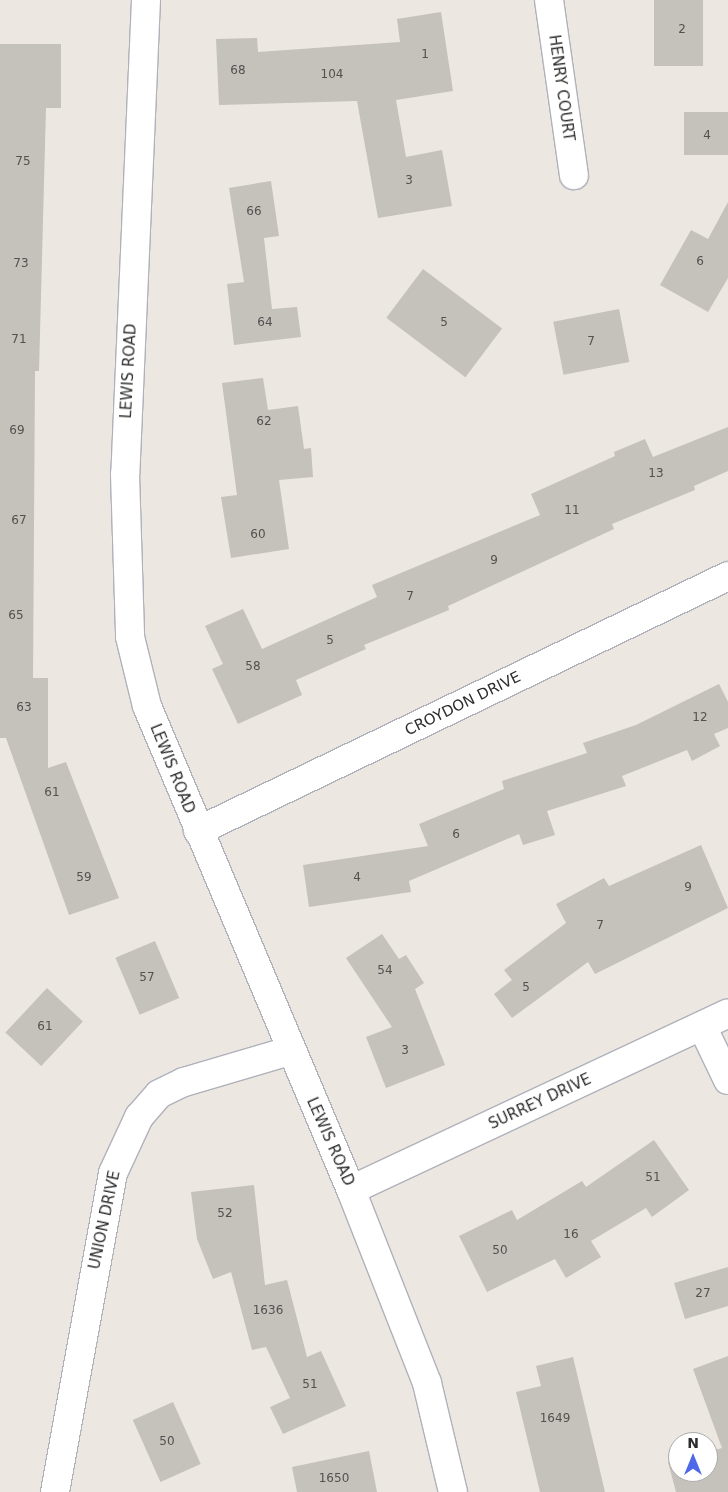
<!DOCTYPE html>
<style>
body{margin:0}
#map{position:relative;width:728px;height:1492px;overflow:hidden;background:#ece7e0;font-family:"DejaVu Sans",sans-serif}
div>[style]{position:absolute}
.building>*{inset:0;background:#c5c1bb;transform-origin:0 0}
.roads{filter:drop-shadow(1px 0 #b0b1bb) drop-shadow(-1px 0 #b0b1bb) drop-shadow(0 1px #b0b1bb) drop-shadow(0 -1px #b0b1bb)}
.street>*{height:28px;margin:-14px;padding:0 14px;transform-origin:14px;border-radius:14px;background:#fff}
span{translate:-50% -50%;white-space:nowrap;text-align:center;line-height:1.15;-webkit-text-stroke:5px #fff;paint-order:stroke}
.number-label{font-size:12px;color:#525150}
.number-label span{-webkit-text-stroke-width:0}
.street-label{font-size:15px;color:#2c2c2c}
.north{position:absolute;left:668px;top:1432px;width:50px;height:50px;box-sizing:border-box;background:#fff;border:1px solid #ababab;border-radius:50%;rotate:0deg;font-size:14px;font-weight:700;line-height:20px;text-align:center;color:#2c2c2c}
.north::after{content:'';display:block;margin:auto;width:18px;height:22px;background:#4e68ea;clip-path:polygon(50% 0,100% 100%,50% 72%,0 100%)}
</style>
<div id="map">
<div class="building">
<div style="left:654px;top:0;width:49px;height:66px"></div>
<div style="clip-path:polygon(441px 12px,453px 91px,396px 100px,406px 157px,442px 150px,452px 206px,378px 218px,357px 101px,219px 105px,216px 39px,257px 38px,258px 52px,400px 42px,397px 19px)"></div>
<div style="clip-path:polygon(0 44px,61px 44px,61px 108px,46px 108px,39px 371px,35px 371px,33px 678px,48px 678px,48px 768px,66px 762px,119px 898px,69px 915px,6px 738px,0 738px)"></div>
<div style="left:728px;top:112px;width:43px;height:44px;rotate:90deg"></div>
<div style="clip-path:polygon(271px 181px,279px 236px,264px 238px,272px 309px,297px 307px,301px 337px,234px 345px,227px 284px,244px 282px,229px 188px)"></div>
<div style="clip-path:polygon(728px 202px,728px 278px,708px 312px,660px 285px,691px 230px,708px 239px)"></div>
<div style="left:423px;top:269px;width:99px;height:61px;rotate:37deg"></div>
<div style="left:619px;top:309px;width:54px;height:67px;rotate:79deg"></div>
<div style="clip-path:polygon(263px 378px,268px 410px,298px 406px,304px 449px,311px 448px,313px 477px,279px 480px,289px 549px,231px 558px,221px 497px,237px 495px,222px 383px)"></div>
<div style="clip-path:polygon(728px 427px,728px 471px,694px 486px,695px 490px,612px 524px,614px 529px,448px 606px,449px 610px,364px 645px,366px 649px,296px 680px,302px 695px,238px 724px,212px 669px,223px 664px,205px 626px,243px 609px,262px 649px,377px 597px,372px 585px,540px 515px,531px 494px,615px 456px,614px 452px,645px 439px,653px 457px)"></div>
<div style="clip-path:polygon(719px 684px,728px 702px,728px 728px,714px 734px,720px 746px,692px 761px,687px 750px,622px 776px,626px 786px,547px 811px,555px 835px,523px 845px,519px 834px,409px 881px,411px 892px,309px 907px,303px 865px,428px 846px,419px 824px,504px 789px,502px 781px,587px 753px,583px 743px,636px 725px)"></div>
<div style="clip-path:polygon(701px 845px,728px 908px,595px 974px,588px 962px,512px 1018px,494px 994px,512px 980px,504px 970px,566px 923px,556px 904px,604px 878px,609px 886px)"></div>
<div style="clip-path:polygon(382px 934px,399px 959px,406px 955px,424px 983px,415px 989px,445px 1065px,386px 1088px,366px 1037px,392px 1027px,346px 958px)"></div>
<div style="left:155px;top:941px;width:62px;height:43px;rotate:67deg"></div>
<div style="left:47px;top:988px;width:49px;height:61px;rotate:43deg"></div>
<div style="clip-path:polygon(654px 1140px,689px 1190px,652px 1217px,646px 1208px,591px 1241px,601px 1257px,566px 1278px,555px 1259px,487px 1292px,459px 1236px,512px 1210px,517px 1220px,582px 1181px,586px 1187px)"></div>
<div style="clip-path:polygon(254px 1185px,265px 1285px,287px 1280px,307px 1357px,321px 1351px,346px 1406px,283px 1434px,270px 1407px,290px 1398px,266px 1347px,252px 1350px,231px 1272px,213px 1279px,197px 1239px,191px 1192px)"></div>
<div style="clip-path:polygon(728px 1267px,728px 1306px,685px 1319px,674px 1283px)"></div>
<div style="clip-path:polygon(728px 1356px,728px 1492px,676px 1492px,668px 1462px,678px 1460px,678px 1472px,708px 1472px,708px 1452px,722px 1448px,693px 1369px)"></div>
<div style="clip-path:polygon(573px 1357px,605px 1492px,540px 1492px,516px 1392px,541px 1386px,536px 1366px)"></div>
<div style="left:173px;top:1402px;width:68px;height:44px;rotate:66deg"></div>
<div style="clip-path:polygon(369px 1451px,377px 1492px,297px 1492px,292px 1467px)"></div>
</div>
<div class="roads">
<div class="street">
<div style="left:146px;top:0;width:474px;rotate:92.5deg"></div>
<div style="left:125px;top:474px;width:163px;rotate:88.2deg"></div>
<div style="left:130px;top:637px;width:71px;rotate:76.2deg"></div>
<div style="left:147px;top:706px;width:525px;rotate:67.15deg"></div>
<div style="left:351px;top:1190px;width:207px;rotate:68.5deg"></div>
<div style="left:427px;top:1383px;width:112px;rotate:76.6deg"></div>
<div style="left:549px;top:0;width:177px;rotate:81.9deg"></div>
<div style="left:198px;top:831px;width:588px;rotate:-25.69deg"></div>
<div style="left:702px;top:1026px;width:60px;rotate:64.3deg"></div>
<div style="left:351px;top:1190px;width:416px;rotate:-25.1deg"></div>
<div style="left:55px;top:1492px;width:324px;rotate:-79.7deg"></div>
<div style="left:113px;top:1173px;width:62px;rotate:-65.1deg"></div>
<div style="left:139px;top:1117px;width:30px;rotate:-49deg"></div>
<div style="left:159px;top:1094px;width:28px;rotate:-26deg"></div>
<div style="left:184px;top:1082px;width:109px;rotate:-16.4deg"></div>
</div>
</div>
<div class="number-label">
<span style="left:682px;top:30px">2</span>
<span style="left:425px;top:55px">1</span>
<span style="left:238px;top:71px">68</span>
<span style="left:332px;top:75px">104</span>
<span style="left:707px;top:136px">4</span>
<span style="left:23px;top:162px">75</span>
<span style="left:409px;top:181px">3</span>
<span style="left:254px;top:212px">66</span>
<span style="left:700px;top:262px">6</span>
<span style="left:21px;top:264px">73</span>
<span style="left:265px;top:323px">64</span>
<span style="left:444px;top:323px">5</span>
<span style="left:19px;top:340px">71</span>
<span style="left:591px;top:342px">7</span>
<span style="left:264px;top:422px">62</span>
<span style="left:17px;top:431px">69</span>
<span style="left:656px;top:474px">13</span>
<span style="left:572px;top:511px">11</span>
<span style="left:19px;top:521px">67</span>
<span style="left:258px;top:535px">60</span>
<span style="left:494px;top:561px">9</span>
<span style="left:410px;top:597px">7</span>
<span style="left:16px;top:616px">65</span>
<span style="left:330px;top:641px">5</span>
<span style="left:253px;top:667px">58</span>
<span style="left:24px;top:708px">63</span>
<span style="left:700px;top:718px">12</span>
<span style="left:52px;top:793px">61</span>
<span style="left:456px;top:835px">6</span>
<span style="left:84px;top:878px">59</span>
<span style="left:357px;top:878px">4</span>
<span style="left:688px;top:888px">9</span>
<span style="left:600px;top:926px">7</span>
<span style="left:385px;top:971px">54</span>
<span style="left:147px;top:978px">57</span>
<span style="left:526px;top:988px">5</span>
<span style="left:45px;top:1027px">61</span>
<span style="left:405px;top:1051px">3</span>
<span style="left:653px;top:1178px">51</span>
<span style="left:225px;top:1214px">52</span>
<span style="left:571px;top:1235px">16</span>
<span style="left:500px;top:1251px">50</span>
<span style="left:703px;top:1294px">27</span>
<span style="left:268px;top:1311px">1636</span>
<span style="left:310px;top:1385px">51</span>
<span style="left:555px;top:1419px">1649</span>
<span style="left:167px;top:1442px">50</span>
<span style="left:334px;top:1479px">1650</span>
</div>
<div class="street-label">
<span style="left:561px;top:88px;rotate:82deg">HENRY COURT</span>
<span style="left:129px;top:371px;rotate:-87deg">LEWIS ROAD</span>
<span style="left:463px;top:704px;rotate:-26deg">CROYDON DRIVE</span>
<span style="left:172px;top:769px;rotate:68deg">LEWIS ROAD</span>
<span style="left:540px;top:1102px;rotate:-25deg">SURREY DRIVE</span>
<span style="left:330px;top:1142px;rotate:66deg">LEWIS ROAD</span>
<span style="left:105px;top:1220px;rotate:-78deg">UNION DRIVE</span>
</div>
<div class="north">N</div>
</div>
